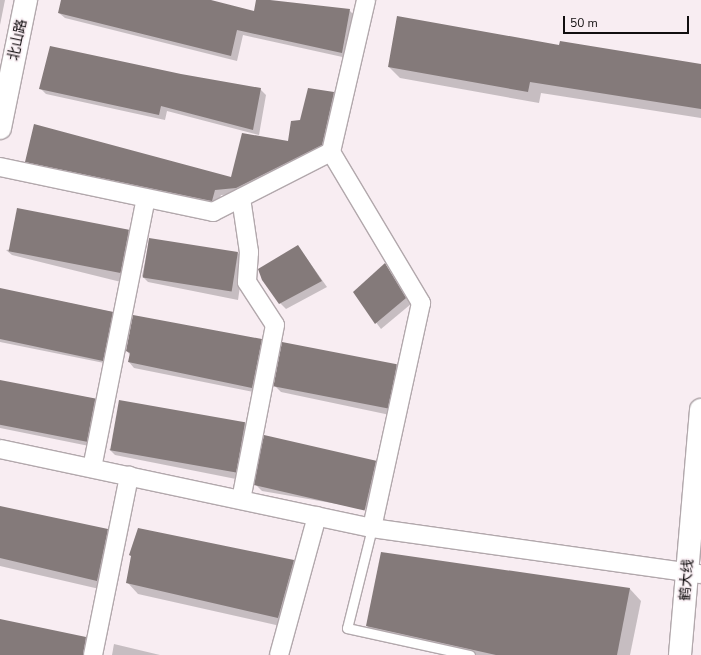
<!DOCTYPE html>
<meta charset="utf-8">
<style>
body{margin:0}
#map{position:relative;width:701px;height:655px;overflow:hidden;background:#f8edf2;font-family:"Nunito Sans","Noto Sans SC",sans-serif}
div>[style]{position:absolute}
.shadow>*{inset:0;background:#0003}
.building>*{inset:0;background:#847a7a;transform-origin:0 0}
.roads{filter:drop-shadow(1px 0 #b2a8ac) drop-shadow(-1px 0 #b2a8ac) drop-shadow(0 1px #b2a8ac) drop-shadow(0 -1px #b2a8ac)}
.service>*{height:9px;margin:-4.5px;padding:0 4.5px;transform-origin:4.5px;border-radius:4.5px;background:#fff}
.minor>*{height:18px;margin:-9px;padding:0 9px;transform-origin:9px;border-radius:9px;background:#fff}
.tertiary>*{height:22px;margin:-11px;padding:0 11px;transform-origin:11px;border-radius:11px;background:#fff}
.secondary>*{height:22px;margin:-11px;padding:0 11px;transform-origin:11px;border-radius:11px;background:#fff}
span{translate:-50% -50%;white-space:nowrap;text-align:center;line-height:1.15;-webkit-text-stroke:3px #f8edf2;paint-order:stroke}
.street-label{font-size:14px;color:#110e0f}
.scale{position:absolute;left:563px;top:16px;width:126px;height:18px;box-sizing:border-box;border:2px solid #110e0f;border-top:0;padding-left:5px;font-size:12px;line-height:14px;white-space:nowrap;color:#110e0f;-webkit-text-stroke:3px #f8edf2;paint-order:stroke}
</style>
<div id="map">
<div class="shadow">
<div style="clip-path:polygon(0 0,5px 0,0 25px)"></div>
<div style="clip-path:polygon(62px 0,207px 0,255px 12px,257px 0,261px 0,349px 10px,355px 16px,347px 58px,243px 35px,237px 61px,65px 18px,59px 13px)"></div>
<div style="clip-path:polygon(560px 46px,701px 65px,701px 118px,541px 93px,539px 103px,400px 78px,389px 67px)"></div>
<div style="clip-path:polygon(181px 75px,260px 89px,266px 95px,259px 135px,167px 111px,165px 120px,46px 94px,40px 88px)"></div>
<div style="clip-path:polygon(334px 93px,339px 98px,327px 150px,242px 194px,221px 195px,217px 206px,32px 167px,26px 161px,231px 178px,289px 142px)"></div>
<div style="clip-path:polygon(128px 231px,134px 237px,125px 283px,12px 255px,6px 250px)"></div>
<div style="clip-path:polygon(150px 239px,238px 253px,244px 259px,238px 300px,148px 282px,142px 276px)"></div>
<div style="clip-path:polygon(298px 246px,327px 287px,286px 309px,280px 303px)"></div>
<div style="clip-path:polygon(385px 264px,411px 304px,381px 329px,354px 293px)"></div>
<div style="clip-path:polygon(0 289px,112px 312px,118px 318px,109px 364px,0 342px)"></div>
<div style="clip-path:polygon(261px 340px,267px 345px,258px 393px,134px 368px,129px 362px,130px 355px,127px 351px)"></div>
<div style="clip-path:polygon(396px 365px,402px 371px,390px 415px,281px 392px,275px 386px)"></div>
<div style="clip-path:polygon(0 381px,95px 399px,100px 405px,89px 446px,0 428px)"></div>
<div style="clip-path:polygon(245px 424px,250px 430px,241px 480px,115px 455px,109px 449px)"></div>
<div style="clip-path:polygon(376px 461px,381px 466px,372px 510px,262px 491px,256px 485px)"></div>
<div style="clip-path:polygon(0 507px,107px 530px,118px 541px,108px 591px,0 566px)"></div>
<div style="clip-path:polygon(382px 554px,630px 589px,641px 601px,630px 655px,457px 655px,378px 637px,367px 626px)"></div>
<div style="clip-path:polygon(294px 561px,305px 572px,289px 628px,138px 594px,127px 582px)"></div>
<div style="clip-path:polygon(0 620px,85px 638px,97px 649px,95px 655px,0 655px)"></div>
<div style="clip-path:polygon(114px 644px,160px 655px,112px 655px)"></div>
</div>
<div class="building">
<div style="clip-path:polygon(61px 0,211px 0,254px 11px,256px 0,270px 0,350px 9px,342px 53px,237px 30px,231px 56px,58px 13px)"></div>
<div style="clip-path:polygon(397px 16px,559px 45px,560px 41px,701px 64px,701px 109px,530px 82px,528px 92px,388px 67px)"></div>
<div style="clip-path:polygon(50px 46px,181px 74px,261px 88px,253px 130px,161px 106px,159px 115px,39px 89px)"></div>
<div style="clip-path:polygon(308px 88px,334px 92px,322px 145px,236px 188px,215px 190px,212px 201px,25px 162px,34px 124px,231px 177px,242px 133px,288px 141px,291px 121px,300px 120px)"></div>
<div style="left:17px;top:208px;width:114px;height:44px;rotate:11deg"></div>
<div style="left:149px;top:238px;width:90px;height:40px;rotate:9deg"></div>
<div style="clip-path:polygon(298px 245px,322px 281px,279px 304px,262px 280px,258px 269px)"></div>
<div style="clip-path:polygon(385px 263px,406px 298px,375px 324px,353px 292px)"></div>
<div style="left:0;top:288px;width:116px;height:50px;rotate:12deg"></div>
<div style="clip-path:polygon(133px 315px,262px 339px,252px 388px,128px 362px,130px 353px,126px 351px)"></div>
<div style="left:282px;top:342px;width:117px;height:45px;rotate:11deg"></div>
<div style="left:0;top:380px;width:97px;height:44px;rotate:11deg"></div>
<div style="left:119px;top:400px;width:128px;height:51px;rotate:10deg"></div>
<div style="left:264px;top:435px;width:115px;height:51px;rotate:13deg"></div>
<div style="clip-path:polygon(0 506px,108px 529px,97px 581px,0 558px)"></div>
<div style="clip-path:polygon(138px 528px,294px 560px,278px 618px,126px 583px,131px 556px,129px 555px)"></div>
<div style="clip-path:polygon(381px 552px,630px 588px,617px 655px,496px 655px,366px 626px)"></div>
<div style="clip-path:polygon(0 619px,86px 637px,83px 655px,0 655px)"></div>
</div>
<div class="roads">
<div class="service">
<div style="left:372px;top:528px;width:103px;rotate:104deg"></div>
<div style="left:347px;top:628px;width:126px;rotate:12.4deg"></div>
</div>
<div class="minor">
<div style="left:331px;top:152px;width:176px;rotate:59.2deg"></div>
<div style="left:421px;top:303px;width:230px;rotate:102.3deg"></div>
<div style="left:0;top:167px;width:218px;rotate:11.9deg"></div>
<div style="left:213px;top:212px;width:132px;rotate:-27deg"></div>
<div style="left:331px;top:152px;width:156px;rotate:-77deg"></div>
<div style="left:241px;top:198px;width:55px;rotate:81.6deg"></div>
<div style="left:249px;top:252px;width:30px;rotate:94deg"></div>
<div style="left:247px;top:282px;width:51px;rotate:56.9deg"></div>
<div style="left:275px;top:325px;width:178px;rotate:101deg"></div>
<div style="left:0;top:449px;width:380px;rotate:12deg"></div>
<div style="left:372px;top:528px;width:332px;rotate:8deg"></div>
<div style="left:92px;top:468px;width:275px;rotate:-78.7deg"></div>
<div style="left:93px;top:655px;width:183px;rotate:-78.6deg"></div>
<div style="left:279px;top:655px;width:144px;rotate:-74.7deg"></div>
</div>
<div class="tertiary">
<div style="left:0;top:128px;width:131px;rotate:-78.5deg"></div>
</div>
<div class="secondary">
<div style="left:680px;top:655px;width:246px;rotate:-85.1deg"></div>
</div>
</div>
<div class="street-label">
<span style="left:18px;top:40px;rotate:-78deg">北山路</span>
<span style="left:687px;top:580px;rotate:-85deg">鹤大线</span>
</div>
<div class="scale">50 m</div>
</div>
